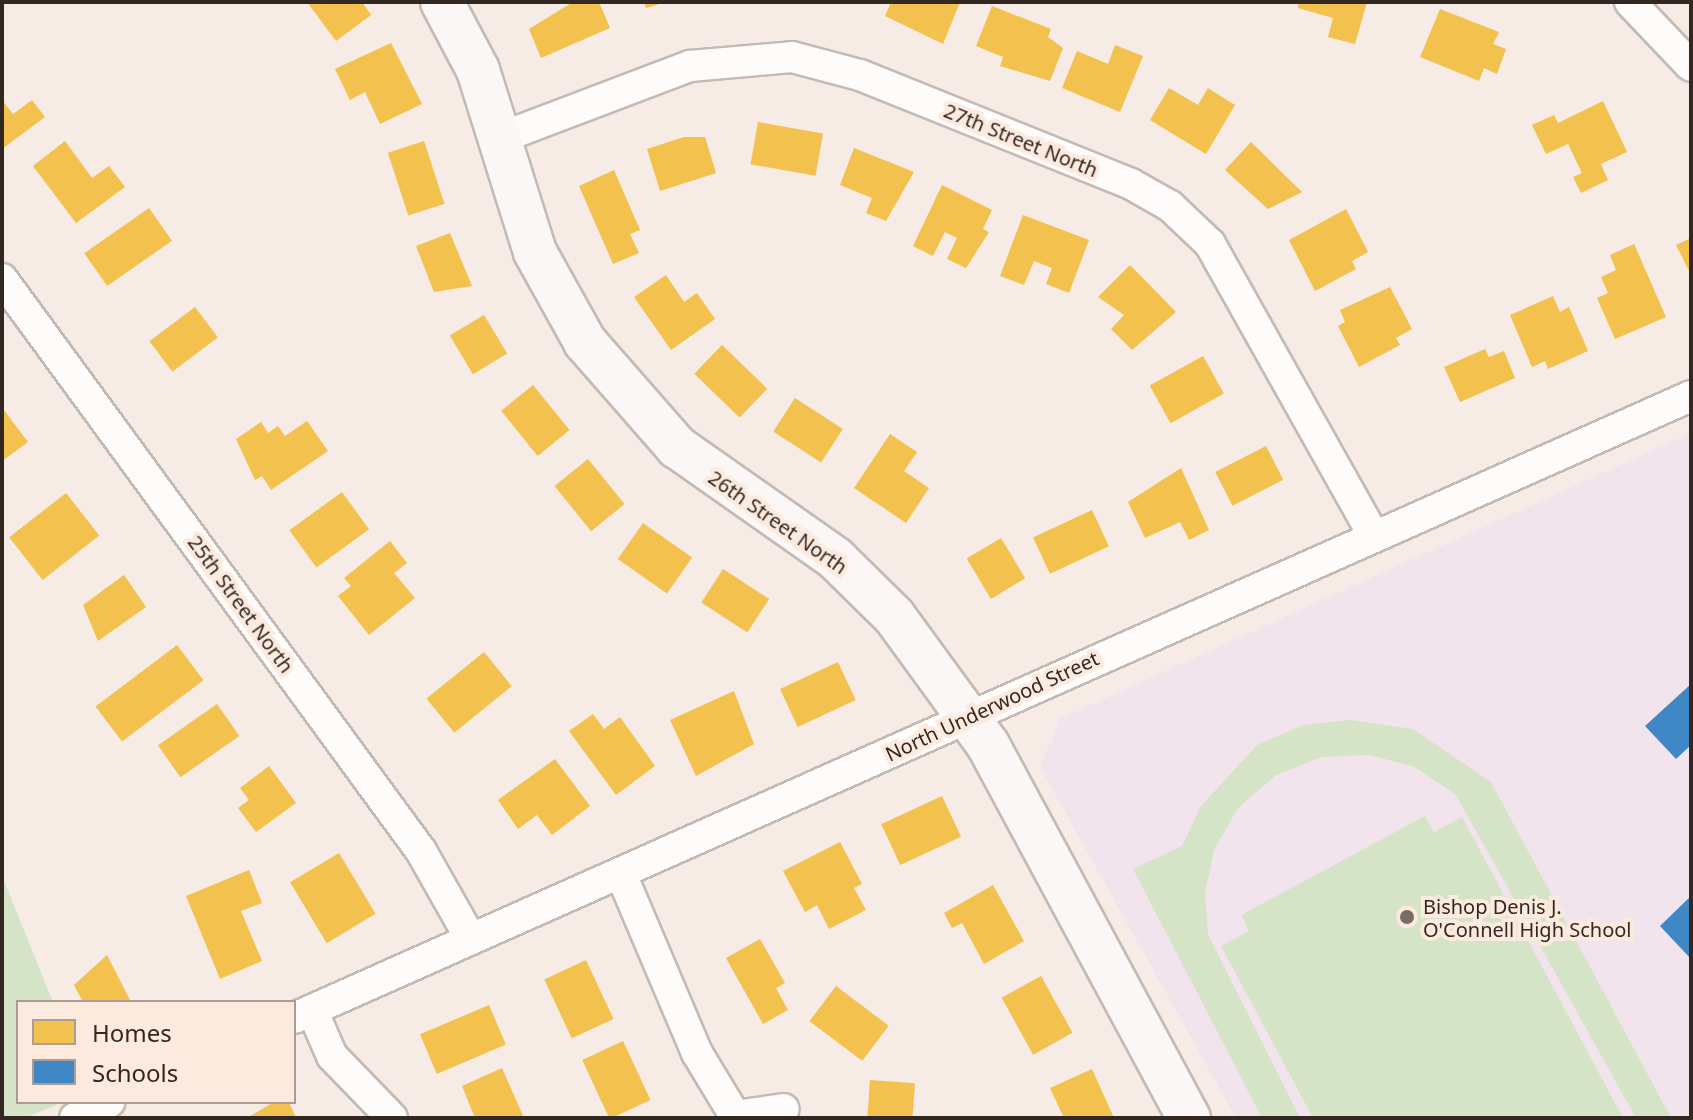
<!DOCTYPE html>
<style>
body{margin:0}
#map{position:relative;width:1693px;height:1120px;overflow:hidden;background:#f6ebe5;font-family:"Noto Sans",sans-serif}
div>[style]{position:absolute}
.education>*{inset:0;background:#f1e4ec}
.green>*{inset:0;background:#d5e4c6}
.homes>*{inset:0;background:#f2c14e;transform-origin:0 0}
.schools>*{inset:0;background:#3f88c5}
.roads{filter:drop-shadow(2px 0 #c4bab4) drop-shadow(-2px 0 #c4bab4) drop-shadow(0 2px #c4bab4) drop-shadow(0 -2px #c4bab4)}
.street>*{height:30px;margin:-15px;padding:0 15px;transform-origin:15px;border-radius:15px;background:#fefcfb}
.secondary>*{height:42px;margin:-21px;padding:0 21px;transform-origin:21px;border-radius:21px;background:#faf7f6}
.dots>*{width:22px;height:22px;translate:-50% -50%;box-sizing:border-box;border:4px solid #fceadf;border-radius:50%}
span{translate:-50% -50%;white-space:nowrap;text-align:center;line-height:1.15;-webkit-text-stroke:8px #fceadf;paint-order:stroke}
.street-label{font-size:20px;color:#332821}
.poi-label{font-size:20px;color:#332821}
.left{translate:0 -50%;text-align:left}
.frame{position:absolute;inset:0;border:4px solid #332821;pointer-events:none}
.legend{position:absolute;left:16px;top:1000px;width:280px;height:104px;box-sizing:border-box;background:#fceadf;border:2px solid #ac9c93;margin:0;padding:10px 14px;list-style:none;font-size:24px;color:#332821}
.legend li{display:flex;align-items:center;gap:16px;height:40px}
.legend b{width:40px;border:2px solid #ac9c93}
</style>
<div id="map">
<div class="education">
<div style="clip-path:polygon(1691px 433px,1691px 1118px,1236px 1118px,1040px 767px,1060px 719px)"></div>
</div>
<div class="green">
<div style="clip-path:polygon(1350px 720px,1413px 729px,1491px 782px,1671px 1118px,1636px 1118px,1456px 795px,1415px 767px,1370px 755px,1322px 757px,1276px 775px,1238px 808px,1214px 850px,1205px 893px,1208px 935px,1300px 1118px,1262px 1118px,1133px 869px,1182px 846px,1201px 806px,1257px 745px,1303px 725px)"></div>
<div style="clip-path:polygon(1425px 816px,1434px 832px,1462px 817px,1623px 1118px,1313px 1118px,1221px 946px,1249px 931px,1241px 915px)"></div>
<div style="clip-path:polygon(2px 876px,53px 1002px,18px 1002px,18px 1102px,63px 1102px,25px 1118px,2px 1118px)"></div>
</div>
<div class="homes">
<div style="clip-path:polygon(307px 2px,362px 2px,371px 15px,336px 41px)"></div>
<div style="clip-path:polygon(573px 2px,599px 2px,610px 28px,541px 58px,529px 29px)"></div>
<div style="clip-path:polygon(644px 2px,663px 2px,663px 3px,646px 8px)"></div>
<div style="clip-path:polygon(891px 2px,960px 2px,943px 44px,885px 16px)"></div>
<div style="clip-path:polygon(1299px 2px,1367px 2px,1355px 44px,1328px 37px,1333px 18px,1298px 8px)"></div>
<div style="clip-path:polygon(992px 6px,1051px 29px,1048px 37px,1063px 48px,1050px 81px,1000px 66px,1003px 57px,976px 46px)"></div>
<div style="clip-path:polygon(1440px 9px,1499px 32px,1493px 44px,1506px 49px,1497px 74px,1484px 68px,1479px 81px,1420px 57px)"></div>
<div style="clip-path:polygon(391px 43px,422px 104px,380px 124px,365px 92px,350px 100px,335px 69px)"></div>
<div style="clip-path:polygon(1115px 45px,1143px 56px,1120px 112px,1062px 88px,1077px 51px,1108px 64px)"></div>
<div style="clip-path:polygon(1169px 88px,1198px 105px,1208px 88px,1235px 105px,1206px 154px,1150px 120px)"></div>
<div style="clip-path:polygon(2px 100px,13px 114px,32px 100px,45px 117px,2px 149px)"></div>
<div style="clip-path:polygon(1603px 101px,1627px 152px,1601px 164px,1608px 180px,1581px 193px,1573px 177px,1582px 173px,1568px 144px,1546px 154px,1532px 125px,1554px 115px,1558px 123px)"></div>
<div style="left:758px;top:122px;width:66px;height:43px;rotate:10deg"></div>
<div style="clip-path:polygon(684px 137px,705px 137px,716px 173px,660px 191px,647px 149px)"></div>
<div style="clip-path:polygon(65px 141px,92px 178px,109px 166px,125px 187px,76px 223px,33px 166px)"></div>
<div style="left:424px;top:141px;width:66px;height:38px;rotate:72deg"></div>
<div style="clip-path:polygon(1251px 142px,1302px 192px,1268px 209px,1225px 170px)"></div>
<div style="clip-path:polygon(854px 148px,914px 172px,886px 221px,866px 213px,872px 198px,840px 185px)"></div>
<div style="clip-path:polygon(614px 170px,640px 230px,630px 234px,639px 253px,613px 264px,579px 186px)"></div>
<div style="clip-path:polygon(942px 185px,992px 210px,983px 229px,989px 232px,966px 268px,947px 259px,957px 238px,945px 232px,933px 256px,913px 246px)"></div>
<div style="left:149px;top:208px;width:40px;height:79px;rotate:55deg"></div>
<div style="clip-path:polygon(1346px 209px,1368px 252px,1352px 261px,1356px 269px,1315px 291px,1289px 240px)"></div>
<div style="clip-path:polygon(1023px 215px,1089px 240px,1069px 293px,1046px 284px,1052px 268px,1034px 261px,1024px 285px,1000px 276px)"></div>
<div style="clip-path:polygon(450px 233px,472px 286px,434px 292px,416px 246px)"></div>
<div style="clip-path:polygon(1691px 238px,1691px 275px,1676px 245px)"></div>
<div style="clip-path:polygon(1634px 244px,1666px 317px,1615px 339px,1597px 298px,1608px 293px,1601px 277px,1616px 270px,1610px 255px)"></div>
<div style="clip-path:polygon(1130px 265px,1176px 312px,1132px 350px,1111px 329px,1124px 315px,1098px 297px)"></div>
<div style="clip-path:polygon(666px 275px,684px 302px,697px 293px,715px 319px,671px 350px,634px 297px)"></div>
<div style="clip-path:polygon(1390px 287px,1412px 329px,1396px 338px,1400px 345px,1359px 367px,1338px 326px,1345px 322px,1340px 310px)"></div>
<div style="clip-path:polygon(1553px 296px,1560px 312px,1569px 307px,1588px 351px,1548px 369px,1545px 361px,1532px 367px,1510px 315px)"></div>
<div style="left:195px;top:307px;width:38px;height:57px;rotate:53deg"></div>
<div style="left:484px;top:315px;width:45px;height:40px;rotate:59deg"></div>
<div style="left:722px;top:345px;width:63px;height:40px;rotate:44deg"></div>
<div style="clip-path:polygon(1485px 349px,1489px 357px,1504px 351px,1515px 378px,1460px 402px,1444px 367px)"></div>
<div style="left:1203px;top:356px;width:43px;height:61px;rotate:61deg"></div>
<div style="left:533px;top:385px;width:58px;height:41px;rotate:51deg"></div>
<div style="left:795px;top:398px;width:57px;height:40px;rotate:33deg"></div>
<div style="clip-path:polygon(4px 410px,28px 442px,2px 461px,2px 411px)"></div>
<div style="clip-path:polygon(307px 421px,328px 451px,271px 490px,262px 476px,255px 480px,236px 439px,261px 422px,268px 433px,278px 426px,285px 436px)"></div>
<div style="clip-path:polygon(890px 434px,917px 452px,904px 471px,929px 488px,906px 523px,854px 488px)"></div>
<div style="left:1266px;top:446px;width:38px;height:57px;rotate:63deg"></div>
<div style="left:588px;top:459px;width:58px;height:43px;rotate:51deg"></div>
<div style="clip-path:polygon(1181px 468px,1209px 530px,1189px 540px,1180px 522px,1145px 538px,1128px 502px)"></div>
<div style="left:342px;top:492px;width:46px;height:65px;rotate:54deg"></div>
<div style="left:66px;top:493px;width:54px;height:72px;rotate:52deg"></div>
<div style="left:1092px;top:510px;width:40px;height:65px;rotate:65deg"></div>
<div style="left:643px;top:523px;width:60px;height:44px;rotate:35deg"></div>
<div style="left:1001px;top:538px;width:47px;height:40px;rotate:59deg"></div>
<div style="clip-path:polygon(390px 541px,407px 563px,394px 573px,415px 598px,369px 635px,338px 596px,351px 586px,344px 578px)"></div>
<div style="left:723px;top:569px;width:55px;height:40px;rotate:33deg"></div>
<div style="clip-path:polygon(124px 575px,146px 607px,98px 641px,83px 605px)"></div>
<div style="left:177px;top:645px;width:44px;height:102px;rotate:53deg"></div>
<div style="left:484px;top:652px;width:44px;height:74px;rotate:51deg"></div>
<div style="left:838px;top:662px;width:42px;height:64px;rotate:65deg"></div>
<div style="clip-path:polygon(734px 691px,754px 744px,696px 776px,670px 720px)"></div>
<div style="left:217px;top:704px;width:39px;height:72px;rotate:55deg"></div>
<div style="clip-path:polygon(593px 714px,604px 729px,620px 717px,655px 766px,616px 795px,569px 731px)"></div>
<div style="clip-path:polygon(555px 759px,590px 806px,552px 835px,537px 815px,518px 829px,498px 800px)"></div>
<div style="clip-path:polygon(269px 766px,296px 803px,256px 832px,238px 808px,249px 800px,240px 788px)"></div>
<div style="left:942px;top:796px;width:45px;height:67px;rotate:65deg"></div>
<div style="clip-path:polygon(840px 842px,862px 884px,854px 888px,866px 910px,829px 929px,817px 905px,805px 912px,783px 871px)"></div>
<div style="left:339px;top:853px;width:71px;height:57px;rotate:59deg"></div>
<div style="clip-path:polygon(249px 870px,262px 903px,241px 911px,262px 961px,220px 979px,186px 896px)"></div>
<div style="clip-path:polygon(993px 885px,1024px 941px,984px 964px,962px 923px,952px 928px,944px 913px)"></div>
<div style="clip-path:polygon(760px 939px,785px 983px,776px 988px,788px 1010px,763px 1024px,726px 958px)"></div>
<div style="clip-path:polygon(107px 955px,131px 1002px,83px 1002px,74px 985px)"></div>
<div style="left:586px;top:960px;width:65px;height:46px;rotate:65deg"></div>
<div style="left:1041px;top:976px;width:65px;height:45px;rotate:61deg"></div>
<div style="left:836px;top:986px;width:66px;height:44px;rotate:37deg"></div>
<div style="left:489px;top:1005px;width:43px;height:75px;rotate:67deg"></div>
<div style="left:623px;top:1041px;width:65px;height:45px;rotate:65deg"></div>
<div style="clip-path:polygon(502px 1068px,524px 1118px,475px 1118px,462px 1086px)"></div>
<div style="clip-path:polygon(1092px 1069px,1114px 1118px,1064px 1118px,1050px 1088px)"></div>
<div style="left:870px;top:1080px;width:45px;height:38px;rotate:4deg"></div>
<div style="clip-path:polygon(274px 1102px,289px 1102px,296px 1118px,247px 1118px)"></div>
</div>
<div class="schools">
<div style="clip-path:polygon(1691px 684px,1691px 745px,1676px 759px,1645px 726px)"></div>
<div style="clip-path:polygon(1691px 896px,1691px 959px,1660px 926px)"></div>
</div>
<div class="roads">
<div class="street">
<div style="left:1630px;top:2px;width:88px;rotate:46.4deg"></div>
<div style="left:500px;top:138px;width:203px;rotate:-20.8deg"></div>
<div style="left:690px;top:66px;width:102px;rotate:-5deg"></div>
<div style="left:792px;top:57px;width:70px;rotate:14.8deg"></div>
<div style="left:860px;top:75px;width:292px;rotate:21.9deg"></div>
<div style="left:1131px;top:184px;width:45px;rotate:29.4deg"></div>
<div style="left:1170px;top:206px;width:55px;rotate:43.5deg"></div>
<div style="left:1210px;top:244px;width:333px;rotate:60.7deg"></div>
<div style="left:2px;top:279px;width:709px;rotate:53.78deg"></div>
<div style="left:421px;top:851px;width:98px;rotate:60.5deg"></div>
<div style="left:621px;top:874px;width:194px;rotate:67deg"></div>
<div style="left:697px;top:1053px;width:74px;rotate:58.9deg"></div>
<div style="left:735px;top:1116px;width:49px;rotate:-8.1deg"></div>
<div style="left:312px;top:1010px;width:50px;rotate:66.5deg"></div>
<div style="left:332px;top:1056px;width:86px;rotate:45.9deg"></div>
<div style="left:294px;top:1018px;width:1529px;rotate:-24deg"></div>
<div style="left:75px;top:1118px;width:38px;rotate:-25deg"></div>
</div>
<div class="secondary">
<div style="left:442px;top:2px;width:77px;rotate:62.1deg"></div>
<div style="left:478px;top:70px;width:191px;rotate:72.6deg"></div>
<div style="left:535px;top:252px;width:103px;rotate:60.9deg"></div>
<div style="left:585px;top:342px;width:140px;rotate:48.8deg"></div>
<div style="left:677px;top:447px;width:193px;rotate:35.1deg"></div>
<div style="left:835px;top:558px;width:83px;rotate:44.5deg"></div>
<div style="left:894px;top:616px;width:160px;rotate:53.9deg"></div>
<div style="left:988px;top:745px;width:424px;rotate:61.7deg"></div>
</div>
</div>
<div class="dots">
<div style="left:1407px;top:917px;background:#776c66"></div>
</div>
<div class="street-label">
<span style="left:1021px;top:140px;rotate:22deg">27th Street North</span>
<span style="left:778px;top:522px;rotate:35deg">26th Street North</span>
<span style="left:241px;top:604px;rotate:54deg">25th Street North</span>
<span style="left:992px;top:706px;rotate:-25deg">North Underwood Street</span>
</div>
<div class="poi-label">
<span class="left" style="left:1423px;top:918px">Bishop Denis J.<br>O'Connell High School</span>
</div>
<div class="frame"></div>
<ul class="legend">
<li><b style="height:22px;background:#f2c14e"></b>Homes</li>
<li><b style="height:22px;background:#3f88c5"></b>Schools</li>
</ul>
</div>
